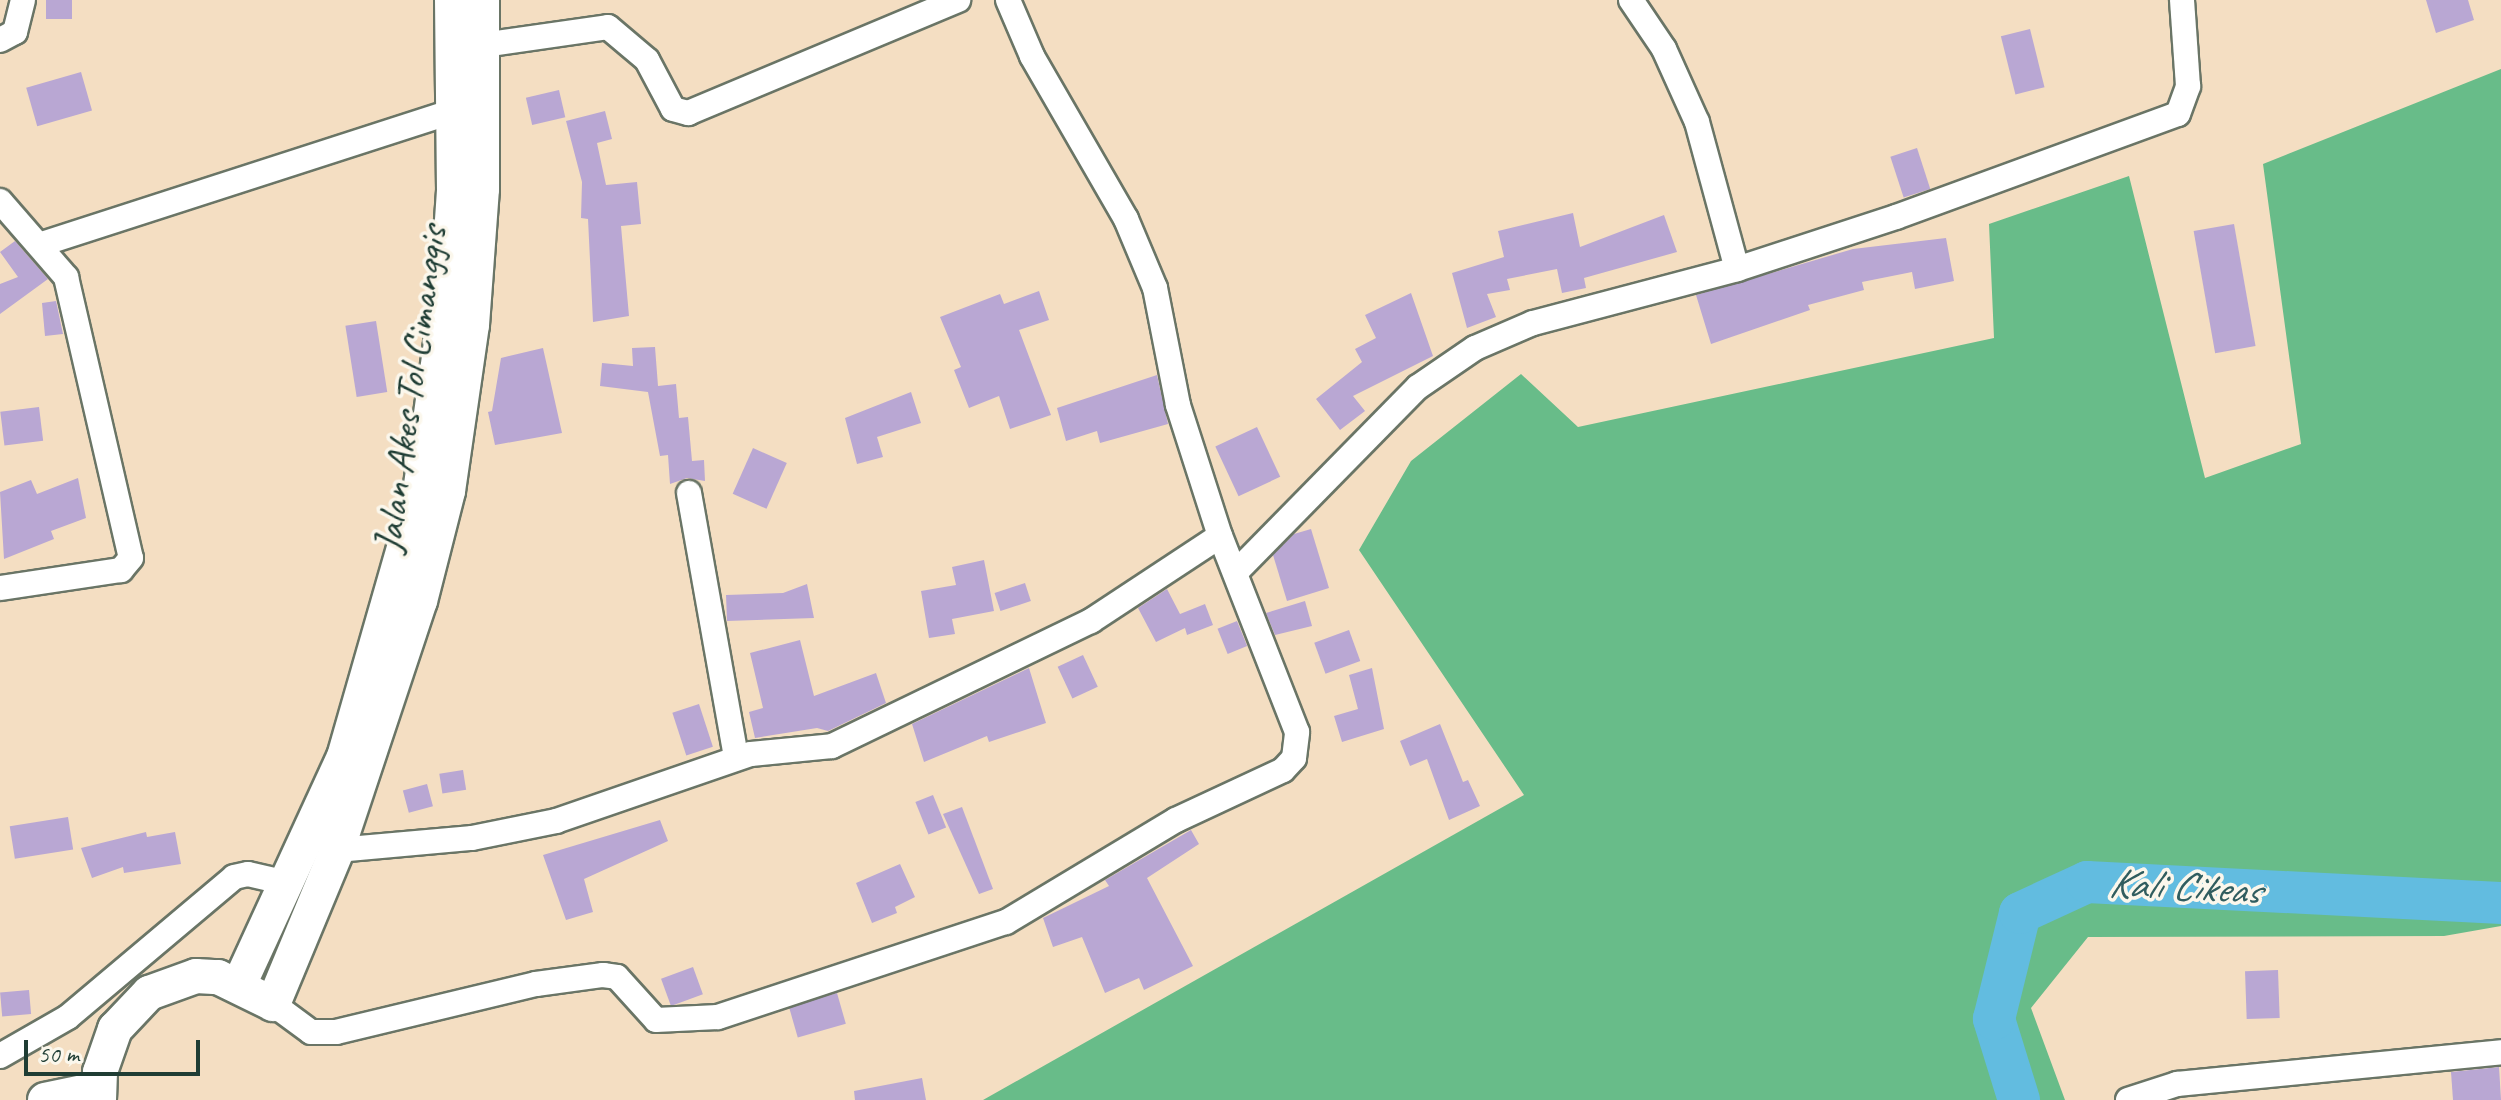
<!DOCTYPE html>
<style>
body{margin:0}
#map{position:relative;width:2501px;height:1100px;overflow:hidden;background:#f4dec2;font-family:Caveat,sans-serif}
div>[style]{position:absolute}
.forest>*{inset:0;background:#68bc89}
.river>*{height:42px;margin:-21px;padding:0 21px;transform-origin:21px;border-radius:21px;background:#62bce0}
.building>*{inset:0;background:#b9a7d3;transform-origin:0 0}
.roads{filter:drop-shadow(2px 0 #6a7566) drop-shadow(-2px 0 #6a7566) drop-shadow(0 2px #6a7566) drop-shadow(0 -2px #6a7566)}
.street>*{height:24px;margin:-12px;padding:0 12px;transform-origin:12px;border-radius:12px;background:#fff}
.secondary>*{height:34px;margin:-17px;padding:0 17px;transform-origin:17px;border-radius:17px;background:#fff}
span{translate:-50% -50%;white-space:nowrap;text-align:center;line-height:1.15;-webkit-text-stroke:7px #fbf7ec;paint-order:stroke}
.street-label{font-size:40px;color:#1f3d34}
.water-label{font-size:42px;color:#305d5f;font-style:italic}
.scale{position:absolute;left:24px;top:1040px;width:176px;height:36px;box-sizing:border-box;border:4px solid #1f3d34;border-top:0;padding-left:10px;font-size:24px;line-height:28px;white-space:nowrap;color:#1f3d34;-webkit-text-stroke:6px #fbf7ec;paint-order:stroke}
</style>
<div id="map">
<div class="forest">
<div style="clip-path:polygon(2501px 69px,2501px 926px,2444px 936px,2088px 937px,2031px 1008px,2065px 1100px,983px 1100px,1524px 795px,1359px 550px,1411px 461px,1521px 374px,1578px 427px,1994px 338px,1989px 224px,2129px 176px,2205px 478px,2301px 444px,2263px 164px)"></div>
</div>
<div class="river">
<div style="left:2019px;top:1100px;width:85px;rotate:-107.2deg"></div>
<div style="left:1994px;top:1019px;width:109px;rotate:-76.2deg"></div>
<div style="left:2020px;top:913px;width:74px;rotate:-24.8deg"></div>
<div style="left:2087px;top:882px;width:415px;rotate:2.9deg"></div>
</div>
<div class="building">
<div style="left:46px;top:0;width:26px;height:19px"></div>
<div style="clip-path:polygon(2426px 0,2468px 0,2474px 20px,2436px 33px)"></div>
<div style="left:2030px;top:29px;width:60px;height:30px;rotate:76deg"></div>
<div style="left:81px;top:72px;width:40px;height:57px;rotate:74deg"></div>
<div style="left:559px;top:90px;width:28px;height:34px;rotate:77deg"></div>
<div style="clip-path:polygon(605px 111px,612px 139px,597px 143px,606px 185px,637px 182px,641px 224px,621px 226px,629px 316px,593px 322px,588px 219px,581px 218px,582px 182px,566px 121px)"></div>
<div style="left:1917px;top:148px;width:43px;height:28px;rotate:72deg"></div>
<div style="clip-path:polygon(1573px 213px,1580px 247px,1664px 215px,1677px 252px,1584px 278px,1586px 288px,1562px 293px,1557px 269px,1507px 279px,1510px 290px,1487px 294px,1496px 317px,1467px 328px,1452px 273px,1504px 257px,1498px 231px)"></div>
<div style="left:2234px;top:224px;width:124px;height:41px;rotate:80deg"></div>
<div style="clip-path:polygon(1946px 238px,1954px 281px,1915px 289px,1912px 272px,1862px 282px,1864px 290px,1808px 305px,1810px 310px,1711px 344px,1696px 295px,1853px 249px)"></div>
<div style="clip-path:polygon(15px 241px,48px 279px,0 314px,0 284px,18px 277px,0 252px)"></div>
<div style="clip-path:polygon(1039px 291px,1049px 320px,1019px 330px,1051px 415px,1010px 429px,999px 396px,969px 408px,954px 370px,961px 367px,940px 317px,1000px 294px,1004px 304px)"></div>
<div style="clip-path:polygon(1411px 293px,1433px 356px,1353px 396px,1365px 411px,1340px 430px,1316px 399px,1362px 362px,1355px 349px,1376px 338px,1365px 315px)"></div>
<div style="clip-path:polygon(56px 301px,63px 334px,45px 336px,42px 303px)"></div>
<div style="left:376px;top:321px;width:72px;height:31px;rotate:81deg"></div>
<div style="clip-path:polygon(655px 347px,658px 386px,676px 384px,679px 418px,688px 417px,692px 461px,704px 460px,705px 481px,687px 478px,670px 484px,668px 455px,660px 456px,648px 392px,600px 386px,602px 363px,633px 366px,632px 348px)"></div>
<div style="clip-path:polygon(543px 348px,562px 433px,495px 445px,488px 412px,492px 411px,501px 358px)"></div>
<div style="clip-path:polygon(1157px 375px,1168px 424px,1100px 443px,1097px 431px,1066px 441px,1057px 408px)"></div>
<div style="clip-path:polygon(911px 392px,921px 423px,877px 437px,883px 457px,857px 464px,845px 418px)"></div>
<div style="left:39px;top:407px;width:34px;height:39px;rotate:83deg"></div>
<div style="left:1257px;top:427px;width:55px;height:46px;rotate:65deg"></div>
<div style="left:753px;top:448px;width:37px;height:50px;rotate:24deg"></div>
<div style="clip-path:polygon(78px 478px,86px 518px,51px 531px,54px 539px,4px 559px,0 492px,31px 480px,37px 494px)"></div>
<div style="clip-path:polygon(1311px 529px,1329px 588px,1287px 601px,1273px 555px,1294px 534px)"></div>
<div style="clip-path:polygon(984px 560px,994px 611px,952px 619px,955px 634px,929px 638px,921px 591px,956px 585px,952px 567px)"></div>
<div style="left:1025px;top:583px;width:19px;height:32px;rotate:72deg"></div>
<div style="clip-path:polygon(807px 584px,814px 618px,727px 621px,726px 595px,783px 593px)"></div>
<div style="clip-path:polygon(1167px 589px,1180px 614px,1205px 604px,1213px 625px,1187px 635px,1185px 628px,1156px 642px,1138px 608px)"></div>
<div style="clip-path:polygon(1305px 601px,1312px 626px,1275px 635px,1266px 613px)"></div>
<div style="left:1237px;top:621px;width:27px;height:21px;rotate:68deg"></div>
<div style="left:1349px;top:630px;width:33px;height:37px;rotate:70deg"></div>
<div style="clip-path:polygon(800px 640px,814px 696px,876px 673px,886px 703px,828px 731px,817px 728px,755px 738px,749px 712px,763px 708px,750px 653px)"></div>
<div style="left:1083px;top:655px;width:35px;height:28px;rotate:65deg"></div>
<div style="clip-path:polygon(1029px 668px,1046px 723px,989px 742px,987px 736px,924px 762px,912px 724px)"></div>
<div style="clip-path:polygon(1372px 668px,1384px 729px,1342px 742px,1334px 716px,1358px 709px,1349px 675px)"></div>
<div style="left:699px;top:704px;width:45px;height:28px;rotate:72deg"></div>
<div style="clip-path:polygon(1440px 724px,1463px 782px,1468px 780px,1480px 806px,1449px 820px,1427px 759px,1410px 766px,1400px 741px)"></div>
<div style="left:463px;top:770px;width:20px;height:24px;rotate:81deg"></div>
<div style="left:427px;top:784px;width:23px;height:25px;rotate:75deg"></div>
<div style="left:933px;top:795px;width:35px;height:19px;rotate:68deg"></div>
<div style="clip-path:polygon(962px 807px,993px 889px,979px 894px,943px 814px)"></div>
<div style="left:68px;top:817px;width:33px;height:59px;rotate:81deg"></div>
<div style="clip-path:polygon(660px 820px,668px 841px,584px 879px,593px 912px,566px 920px,543px 855px)"></div>
<div style="clip-path:polygon(1191px 830px,1199px 844px,1147px 878px,1193px 966px,1144px 990px,1139px 978px,1105px 993px,1082px 937px,1053px 947px,1043px 918px,1109px 886px,1105px 880px)"></div>
<div style="clip-path:polygon(146px 832px,147px 837px,175px 832px,181px 864px,124px 873px,123px 867px,92px 878px,81px 848px)"></div>
<div style="clip-path:polygon(900px 864px,915px 897px,895px 907px,897px 913px,872px 923px,856px 883px)"></div>
<div style="left:693px;top:967px;width:29px;height:34px;rotate:70deg"></div>
<div style="left:2278px;top:970px;width:48px;height:33px;rotate:88deg"></div>
<div style="left:29px;top:990px;width:24px;height:29px;rotate:85deg"></div>
<div style="left:837px;top:993px;width:32px;height:50px;rotate:74deg"></div>
<div style="clip-path:polygon(2499px 1067px,2501px 1100px,2453px 1100px,2451px 1072px)"></div>
<div style="clip-path:polygon(922px 1078px,926px 1100px,855px 1100px,854px 1091px)"></div>
</div>
<div class="roads">
<div class="street">
<div style="left:1631px;top:0;width:59px;rotate:56deg"></div>
<div style="left:1664px;top:49px;width:80px;rotate:65.7deg"></div>
<div style="left:1697px;top:122px;width:152px;rotate:74.8deg"></div>
<div style="left:0;top:40px;width:17px;rotate:-28deg"></div>
<div style="left:15px;top:32px;width:33px;rotate:-76deg"></div>
<div style="left:483px;top:45px;width:126px;rotate:-8.2deg"></div>
<div style="left:608px;top:27px;width:51px;rotate:40.2deg"></div>
<div style="left:647px;top:60px;width:55px;rotate:62deg"></div>
<div style="left:673px;top:109px;width:16px;rotate:15deg"></div>
<div style="left:688px;top:113px;width:293px;rotate:-22.7deg"></div>
<div style="left:0;top:201px;width:101px;rotate:49deg"></div>
<div style="left:66px;top:277px;width:288px;rotate:77deg"></div>
<div style="left:131px;top:558px;width:16px;rotate:130deg"></div>
<div style="left:121px;top:570px;width:122px;rotate:171.5deg"></div>
<div style="left:42px;top:244px;width:433px;rotate:-17.9deg"></div>
<div style="left:689px;top:493px;width:269px;rotate:79.9deg"></div>
<div style="left:1237px;top:571px;width:258px;rotate:-45.5deg"></div>
<div style="left:1418px;top:387px;width:69px;rotate:-34.4deg"></div>
<div style="left:1475px;top:348px;width:63px;rotate:-23.3deg"></div>
<div style="left:1533px;top:323px;width:211px;rotate:-14.8deg"></div>
<div style="left:1737px;top:269px;width:167px;rotate:-18.1deg"></div>
<div style="left:1896px;top:217px;width:300px;rotate:-20.1deg"></div>
<div style="left:2178px;top:114px;width:30px;rotate:-70deg"></div>
<div style="left:2188px;top:86px;width:86px;rotate:-94deg"></div>
<div style="left:337px;top:850px;width:136px;rotate:-5.1deg"></div>
<div style="left:472px;top:838px;width:86px;rotate:-11.4deg"></div>
<div style="left:556px;top:821px;width:206px;rotate:-19deg"></div>
<div style="left:751px;top:754px;width:81px;rotate:-5.6deg"></div>
<div style="left:832px;top:746px;width:288px;rotate:-25.8deg"></div>
<div style="left:1091px;top:621px;width:154px;rotate:-33.4deg"></div>
<div style="left:273px;top:1004px;width:47px;rotate:36.4deg"></div>
<div style="left:311px;top:1032px;width:25px"></div>
<div style="left:336px;top:1032px;width:206px;rotate:-13.5deg"></div>
<div style="left:536px;top:984px;width:68px;rotate:-7.7deg"></div>
<div style="left:603px;top:975px;width:14px;rotate:8deg"></div>
<div style="left:617px;top:977px;width:58px;rotate:47.8deg"></div>
<div style="left:656px;top:1020px;width:62px;rotate:-2.8deg"></div>
<div style="left:718px;top:1017px;width:303px;rotate:-18.3deg"></div>
<div style="left:1006px;top:922px;width:198px;rotate:-31deg"></div>
<div style="left:1176px;top:820px;width:118px;rotate:-25deg"></div>
<div style="left:1283px;top:770px;width:16px;rotate:-47deg"></div>
<div style="left:1294px;top:758px;width:26px;rotate:-83deg"></div>
<div style="left:1297px;top:732px;width:211px;rotate:-111.4deg"></div>
<div style="left:1220px;top:536px;width:138px;rotate:-107.8deg"></div>
<div style="left:1178px;top:405px;width:119px;rotate:-101.1deg"></div>
<div style="left:1155px;top:288px;width:75px;rotate:-112.8deg"></div>
<div style="left:1126px;top:219px;width:188px;rotate:-120deg"></div>
<div style="left:1032px;top:56px;width:61px;rotate:-113.2deg"></div>
<div style="left:0;top:1056px;width:78px;rotate:-29.8deg"></div>
<div style="left:68px;top:1017px;width:217px;rotate:-40.1deg"></div>
<div style="left:234px;top:877px;width:14px;rotate:-12deg"></div>
<div style="left:248px;top:874px;width:39px;rotate:13deg"></div>
<div style="left:2128px;top:1100px;width:52px;rotate:-18.1deg"></div>
<div style="left:2177px;top:1084px;width:326px;rotate:-5.6deg"></div>
</div>
<div class="secondary">
<div style="left:239px;top:985px;width:251px;rotate:-65.3deg"></div>
<div style="left:344px;top:757px;width:276px;rotate:-74deg"></div>
<div style="left:420px;top:492px;width:186px;rotate:-82deg"></div>
<div style="left:446px;top:308px;width:118px;rotate:-86.1deg"></div>
<div style="left:454px;top:190px;width:190px;rotate:-90.6deg"></div>
<div style="left:45px;top:1100px;width:53px;rotate:-11.9deg"></div>
<div style="left:99px;top:1100px;width:28px;rotate:-88deg"></div>
<div style="left:100px;top:1072px;width:46px;rotate:-70.8deg"></div>
<div style="left:115px;top:1029px;width:50px;rotate:-46.6deg"></div>
<div style="left:149px;top:993px;width:50px;rotate:-19.9deg"></div>
<div style="left:196px;top:976px;width:22px;rotate:3deg"></div>
<div style="left:218px;top:977px;width:61px;rotate:26.1deg"></div>
<div style="left:273px;top:1004px;width:167px;rotate:-67.4deg"></div>
<div style="left:337px;top:850px;width:262px;rotate:-71.6deg"></div>
<div style="left:420px;top:601px;width:114px;rotate:-75.7deg"></div>
<div style="left:448px;top:491px;width:168px;rotate:-81.8deg"></div>
<div style="left:472px;top:325px;width:136px;rotate:-85.8deg"></div>
<div style="left:482px;top:189px;width:189px;rotate:-90deg"></div>
</div>
</div>
<div class="street-label">
<span style="left:410px;top:389px;rotate:-82deg">Jalan Akes Tol Cimanggis</span>
</div>
<div class="water-label">
<span style="left:2184px;top:887px;rotate:3deg">Kali Cikeas</span>
</div>
<div class="scale">50 m</div>
</div>
